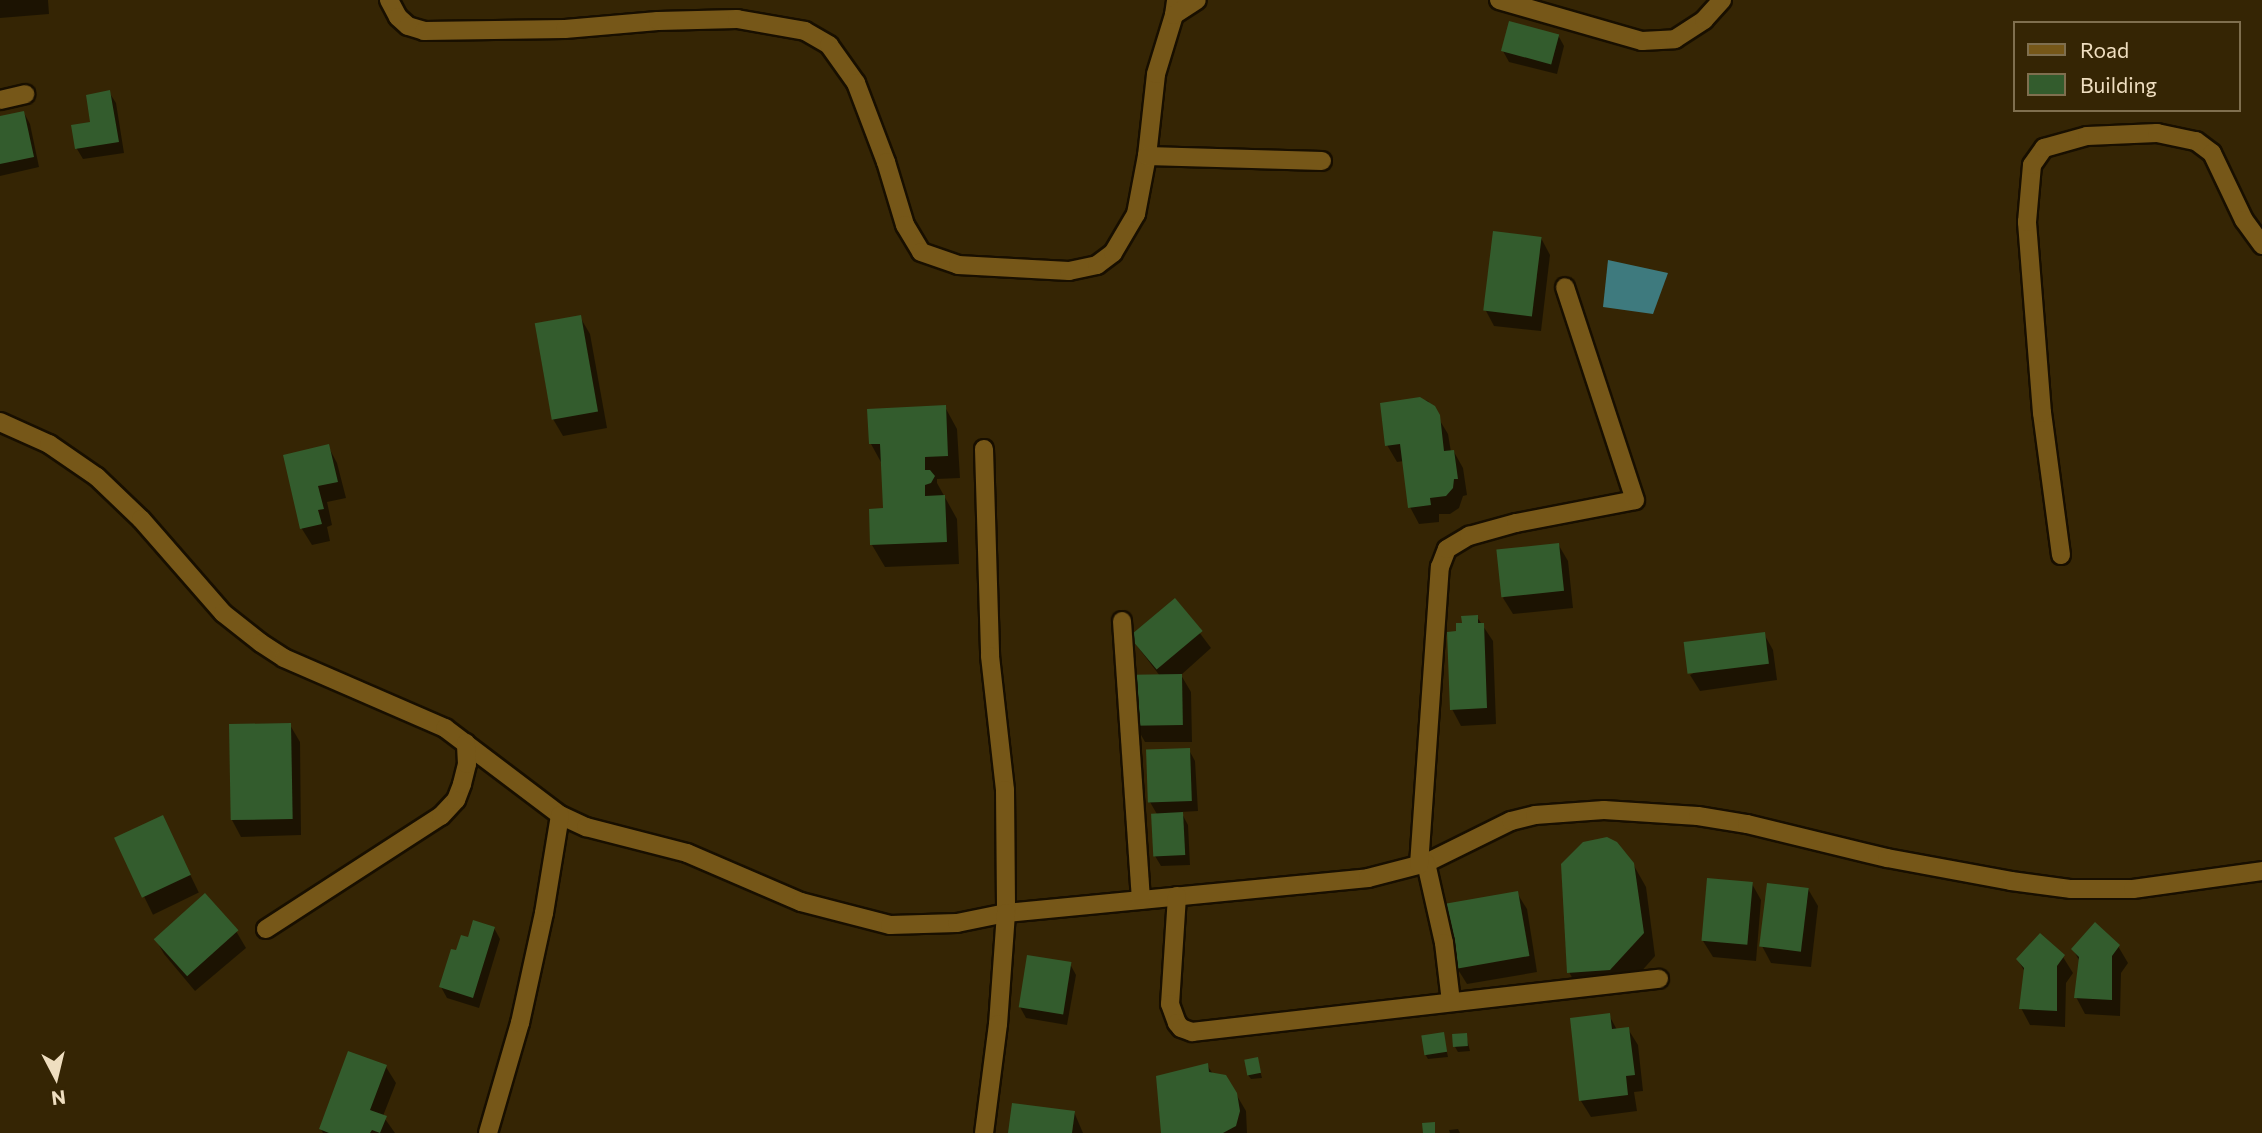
<!DOCTYPE html>
<style>
body{margin:0}
#map{position:relative;width:2262px;height:1133px;overflow:hidden;background:#352504;font-family:Commissioner,sans-serif}
div>[style]{position:absolute}
.water>*{inset:0;background:#3e7a7e}
.shadow>*{inset:0;background:#0007;transform-origin:0 0}
.building>*{inset:0;background:#335c2d;transform-origin:0 0}
.roads{filter:drop-shadow(2px 0 #180f00) drop-shadow(-2px 0 #180f00) drop-shadow(0 2px #180f00) drop-shadow(0 -2px #180f00)}
.street>*{height:18px;margin:-9px;padding:0 9px;transform-origin:9px;border-radius:9px;background:#765718}
span{translate:-50% -50%;white-space:nowrap;text-align:center;line-height:1.15;-webkit-text-stroke:5px #352504;paint-order:stroke}
.legend{position:absolute;left:2013px;top:21px;width:228px;height:91px;box-sizing:border-box;background:#352504;border:2px solid #7f6f4f;margin:0;padding:9px 12px;list-style:none;font-size:21px;color:#efdec0}
.legend li{display:flex;align-items:center;gap:14px;height:35px}
.legend b{width:35px;border:2px solid #7f6f4f}
.north{position:absolute;left:21px;top:1042px;width:70px;height:70px;-webkit-text-stroke:5px #352504;paint-order:stroke;rotate:173deg;font-size:19px;font-weight:700;line-height:28px;text-align:center;color:#efdec0}
.north::after{content:'';display:block;margin:auto;width:24px;height:32px;background:#efdec0;clip-path:polygon(50% 0,100% 100%,50% 72%,0 100%)}
</style>
<div id="map">
<div class="water">
<div style="clip-path:polygon(1608px 260px,1668px 273px,1653px 314px,1603px 307px)"></div>
</div>
<div class="shadow">
<div style="clip-path:polygon(0 0,48px 0,49px 14px,0 18px)"></div>
<div style="clip-path:polygon(1558px 35px,1564px 46px,1557px 74px,1509px 62px,1503px 51px)"></div>
<div style="clip-path:polygon(109px 92px,116px 103px,124px 153px,83px 159px,77px 149px,73px 126px,92px 123px)"></div>
<div style="clip-path:polygon(24px 113px,30px 124px,39px 167px,0 176px,0 118px)"></div>
<div style="clip-path:polygon(1541px 238px,1550px 255px,1541px 331px,1494px 326px,1485px 309px)"></div>
<div style="clip-path:polygon(580px 317px,590px 334px,607px 428px,563px 436px,553px 419px)"></div>
<div style="clip-path:polygon(1420px 399px,1428px 401px,1448px 434px,1451px 452px,1454px 452px,1463px 468px,1467px 495px,1463px 496px,1459px 508px,1450px 514px,1439px 514px,1439px 522px,1419px 524px,1410px 507px,1404px 461px,1397px 462px,1387px 445px)"></div>
<div style="clip-path:polygon(945px 407px,957px 429px,960px 478px,937px 479px,937px 483px,957px 519px,959px 564px,885px 567px,872px 545px,870px 511px,884px 510px,882px 464px,871px 444px)"></div>
<div style="clip-path:polygon(328px 446px,337px 463px,346px 498px,327px 502px,332px 525px,327px 527px,330px 541px,312px 545px,302px 529px,285px 456px)"></div>
<div style="clip-path:polygon(1558px 544px,1568px 561px,1573px 608px,1513px 614px,1503px 598px)"></div>
<div style="clip-path:polygon(1175px 600px,1211px 648px,1181px 675px,1191px 692px,1192px 742px,1145px 742px,1136px 726px,1160px 676px,1131px 638px)"></div>
<div style="clip-path:polygon(1477px 617px,1493px 641px,1496px 724px,1461px 726px,1452px 709px,1458px 633px,1464px 624px)"></div>
<div style="clip-path:polygon(1764px 634px,1773px 650px,1777px 680px,1700px 691px,1690px 675px)"></div>
<div style="clip-path:polygon(290px 725px,300px 742px,301px 835px,241px 837px,232px 820px)"></div>
<div style="clip-path:polygon(1189px 750px,1195px 761px,1198px 811px,1181px 812px,1188px 825px,1190px 865px,1161px 866px,1155px 856px,1158px 816px,1150px 802px)"></div>
<div style="left:162px;top:817px;width:84px;height:51px;rotate:64deg"></div>
<div style="clip-path:polygon(1633px 864px,1646px 887px,1655px 956px,1623px 992px,1581px 994px,1569px 972px)"></div>
<div style="clip-path:polygon(1752px 884px,1761px 900px,1756px 961px,1713px 957px,1703px 941px)"></div>
<div style="clip-path:polygon(1808px 889px,1818px 906px,1811px 967px,1771px 963px,1762px 946px)"></div>
<div style="clip-path:polygon(1517px 893px,1527px 909px,1537px 972px,1467px 984px,1457px 968px)"></div>
<div style="clip-path:polygon(494px 928px,500px 939px,479px 1008px,447px 998px,441px 987px,457px 952px,469px 940px)"></div>
<div style="clip-path:polygon(236px 931px,246px 948px,195px 991px,164px 954px,155px 938px)"></div>
<div style="clip-path:polygon(2118px 946px,2128px 963px,2121px 973px,2120px 1016px,2085px 1014px,2076px 997px,2080px 962px,2073px 949px)"></div>
<div style="clip-path:polygon(2063px 957px,2073px 973px,2066px 983px,2065px 1027px,2030px 1025px,2021px 1008px,2025px 972px,2018px 960px)"></div>
<div style="clip-path:polygon(1070px 964px,1076px 975px,1067px 1025px,1026px 1018px,1020px 1007px)"></div>
<div style="clip-path:polygon(1609px 1015px,1617px 1030px,1628px 1029px,1638px 1045px,1643px 1091px,1634px 1092px,1637px 1111px,1591px 1117px,1581px 1101px)"></div>
<div style="clip-path:polygon(1443px 1033px,1448px 1057px,1428px 1059px,1425px 1054px)"></div>
<div style="clip-path:polygon(1466px 1035px,1470px 1051px,1458px 1052px,1455px 1047px)"></div>
<div style="clip-path:polygon(1257px 1059px,1262px 1078px,1251px 1079px,1248px 1075px)"></div>
<div style="clip-path:polygon(1207px 1065px,1213px 1074px,1236px 1094px,1246px 1111px,1247px 1133px,1163px 1133px)"></div>
<div style="clip-path:polygon(386px 1067px,396px 1083px,383px 1116px,395px 1133px,323px 1133px,321px 1129px)"></div>
<div style="clip-path:polygon(1074px 1112px,1083px 1133px,1010px 1133px)"></div>
<div style="clip-path:polygon(1458px 1129px,1460px 1133px,1450px 1133px,1449px 1130px)"></div>
</div>
<div class="building">
<div style="left:1509px;top:21px;width:52px;height:31px;rotate:15deg"></div>
<div style="clip-path:polygon(110px 90px,119px 142px,75px 149px,71px 125px,90px 122px,86px 95px)"></div>
<div style="clip-path:polygon(24px 111px,34px 157px,0 164px,0 116px)"></div>
<div style="left:1493px;top:231px;width:49px;height:80px;rotate:7deg"></div>
<div style="left:581px;top:315px;width:98px;height:47px;rotate:80deg"></div>
<div style="clip-path:polygon(1420px 397px,1435px 406px,1440px 415px,1444px 451px,1454px 450px,1458px 479px,1454px 479px,1453px 488px,1446px 496px,1430px 498px,1431px 505px,1408px 508px,1400px 444px,1385px 446px,1380px 403px)"></div>
<div style="clip-path:polygon(946px 405px,948px 456px,925px 457px,925px 470px,930px 470px,935px 476px,931px 483px,925px 485px,925px 496px,945px 495px,947px 542px,870px 545px,869px 509px,883px 508px,880px 444px,869px 444px,867px 409px)"></div>
<div style="clip-path:polygon(329px 444px,338px 482px,318px 486px,324px 509px,318px 510px,322px 524px,300px 529px,283px 455px)"></div>
<div style="left:1559px;top:543px;width:48px;height:63px;rotate:84deg"></div>
<div style="left:1175px;top:598px;width:43px;height:60px;rotate:50deg"></div>
<div style="clip-path:polygon(1478px 615px,1478px 623px,1484px 623px,1487px 708px,1450px 710px,1447px 632px,1456px 631px,1456px 623px,1462px 623px,1461px 616px)"></div>
<div style="left:1765px;top:632px;width:32px;height:82px;rotate:83deg"></div>
<div style="left:1182px;top:674px;width:51px;height:49px;rotate:89deg"></div>
<div style="left:291px;top:723px;width:96px;height:62px;rotate:89deg"></div>
<div style="left:1190px;top:748px;width:53px;height:44px;rotate:88deg"></div>
<div style="left:1183px;top:812px;width:43px;height:32px;rotate:87deg"></div>
<div style="left:163px;top:815px;width:66px;height:54px;rotate:65deg"></div>
<div style="clip-path:polygon(1607px 837px,1617px 842px,1634px 863px,1644px 933px,1610px 970px,1567px 973px,1561px 864px,1583px 842px)"></div>
<div style="left:1707px;top:878px;width:46px;height:63px;rotate:5deg"></div>
<div style="left:1767px;top:883px;width:42px;height:64px;rotate:7deg"></div>
<div style="left:1518px;top:891px;width:66px;height:74px;rotate:80deg"></div>
<div style="left:205px;top:893px;width:50px;height:69px;rotate:48deg"></div>
<div style="clip-path:polygon(473px 920px,495px 927px,473px 998px,439px 987px,451px 949px,456px 950px,461px 935px,468px 937px)"></div>
<div style="clip-path:polygon(2095px 922px,2120px 945px,2112px 956px,2112px 1000px,2074px 998px,2079px 957px,2071px 949px)"></div>
<div style="clip-path:polygon(2040px 933px,2065px 955px,2057px 966px,2057px 1011px,2019px 1009px,2024px 968px,2016px 959px)"></div>
<div style="left:1027px;top:955px;width:45px;height:53px;rotate:9deg"></div>
<div style="clip-path:polygon(1610px 1013px,1612px 1029px,1629px 1027px,1635px 1075px,1626px 1076px,1628px 1095px,1579px 1101px,1570px 1018px)"></div>
<div style="left:1444px;top:1032px;width:20px;height:23px;rotate:81deg"></div>
<div style="left:1467px;top:1033px;width:13px;height:15px;rotate:86deg"></div>
<div style="clip-path:polygon(348px 1051px,387px 1065px,370px 1110px,387px 1116px,380px 1133px,372px 1130px,370px 1133px,329px 1133px,319px 1129px)"></div>
<div style="left:1258px;top:1057px;width:16px;height:14px;rotate:79deg"></div>
<div style="clip-path:polygon(1208px 1063px,1209px 1072px,1226px 1075px,1237px 1093px,1240px 1111px,1236px 1126px,1223px 1133px,1161px 1133px,1156px 1076px)"></div>
<div style="clip-path:polygon(1012px 1103px,1075px 1111px,1072px 1133px,1008px 1133px)"></div>
<div style="clip-path:polygon(1435px 1122px,1435px 1133px,1423px 1133px,1422px 1123px)"></div>
</div>
<div class="roads">
<div class="street">
<div style="left:389px;top:0;width:19px;rotate:62deg"></div>
<div style="left:398px;top:17px;width:13px;rotate:42deg"></div>
<div style="left:408px;top:26px;width:17px;rotate:17deg"></div>
<div style="left:424px;top:31px;width:141px;rotate:-0.8deg"></div>
<div style="left:565px;top:29px;width:93px;rotate:-4.9deg"></div>
<div style="left:658px;top:21px;width:79px;rotate:-1.5deg"></div>
<div style="left:737px;top:19px;width:69px;rotate:10deg"></div>
<div style="left:805px;top:31px;width:28px;rotate:30deg"></div>
<div style="left:829px;top:45px;width:47px;rotate:54.6deg"></div>
<div style="left:856px;top:83px;width:85px;rotate:69.2deg"></div>
<div style="left:886px;top:162px;width:66px;rotate:73.2deg"></div>
<div style="left:905px;top:225px;width:31px;rotate:59deg"></div>
<div style="left:921px;top:252px;width:39px;rotate:19deg"></div>
<div style="left:958px;top:265px;width:111px;rotate:3.1deg"></div>
<div style="left:1069px;top:271px;width:29px;rotate:-12deg"></div>
<div style="left:1097px;top:265px;width:20px;rotate:-37deg"></div>
<div style="left:1113px;top:253px;width:45px;rotate:-59.5deg"></div>
<div style="left:1136px;top:214px;width:59px;rotate:-79.3deg"></div>
<div style="left:1147px;top:156px;width:82px;rotate:-83.7deg"></div>
<div style="left:1156px;top:74px;width:62px;rotate:-73deg"></div>
<div style="left:1174px;top:15px;width:15px;rotate:-82deg"></div>
<div style="left:1499px;top:0;width:149px;rotate:16deg"></div>
<div style="left:1642px;top:41px;width:33px;rotate:-3deg"></div>
<div style="left:1675px;top:39px;width:35px;rotate:-33deg"></div>
<div style="left:1704px;top:20px;width:27px;rotate:-48deg"></div>
<div style="left:1174px;top:15px;width:27px;rotate:-33deg"></div>
<div style="left:0;top:100px;width:26px;rotate:-13deg"></div>
<div style="left:1147px;top:156px;width:175px;rotate:1.6deg"></div>
<div style="left:0;top:422px;width:54px;rotate:24.2deg"></div>
<div style="left:49px;top:444px;width:58px;rotate:34.5deg"></div>
<div style="left:97px;top:477px;width:61px;rotate:43.7deg"></div>
<div style="left:141px;top:519px;width:125px;rotate:48.9deg"></div>
<div style="left:223px;top:613px;width:48px;rotate:38.3deg"></div>
<div style="left:261px;top:643px;width:27px;rotate:33deg"></div>
<div style="left:284px;top:658px;width:176px;rotate:23.5deg"></div>
<div style="left:445px;top:728px;width:144px;rotate:37.1deg"></div>
<div style="left:560px;top:815px;width:29px;rotate:25deg"></div>
<div style="left:586px;top:827px;width:104px;rotate:14.4deg"></div>
<div style="left:687px;top:853px;width:124px;rotate:23.3deg"></div>
<div style="left:801px;top:902px;width:92px;rotate:14.5deg"></div>
<div style="left:890px;top:925px;width:67px;rotate:-1.7deg"></div>
<div style="left:957px;top:923px;width:50px;rotate:-11.5deg"></div>
<div style="left:1006px;top:913px;width:364px;rotate:-5.5deg"></div>
<div style="left:1368px;top:878px;width:60px;rotate:-14.5deg"></div>
<div style="left:1426px;top:863px;width:95px;rotate:-26.3deg"></div>
<div style="left:1511px;top:821px;width:25px;rotate:-14deg"></div>
<div style="left:1535px;top:815px;width:69px;rotate:-4.1deg"></div>
<div style="left:1604px;top:810px;width:94px;rotate:3.7deg"></div>
<div style="left:1698px;top:816px;width:50px;rotate:9.3deg"></div>
<div style="left:1747px;top:824px;width:144px;rotate:13.7deg"></div>
<div style="left:1887px;top:858px;width:126px;rotate:10.5deg"></div>
<div style="left:2011px;top:881px;width:61px;rotate:7.6deg"></div>
<div style="left:2071px;top:889px;width:62px"></div>
<div style="left:2133px;top:889px;width:130px;rotate:-7.9deg"></div>
<div style="left:984px;top:449px;width:207px;rotate:88.3deg"></div>
<div style="left:990px;top:656px;width:135px;rotate:83.6deg"></div>
<div style="left:1005px;top:790px;width:123px;rotate:89.5deg"></div>
<div style="left:1006px;top:913px;width:111px;rotate:94.1deg"></div>
<div style="left:998px;top:1024px;width:110px;rotate:97.3deg"></div>
<div style="left:2061px;top:555px;width:143px;rotate:-97.6deg"></div>
<div style="left:2042px;top:413px;width:192px;rotate:-94.5deg"></div>
<div style="left:2027px;top:222px;width:57px;rotate:-85deg"></div>
<div style="left:2032px;top:165px;width:21px;rotate:-55deg"></div>
<div style="left:2044px;top:148px;width:45px;rotate:-15.6deg"></div>
<div style="left:2087px;top:136px;width:70px;rotate:-2.5deg"></div>
<div style="left:2157px;top:133px;width:40px;rotate:12deg"></div>
<div style="left:2196px;top:141px;width:20px;rotate:37deg"></div>
<div style="left:2212px;top:153px;width:74px;rotate:64.5deg"></div>
<div style="left:2244px;top:220px;width:31px;rotate:54deg"></div>
<div style="left:1122px;top:621px;width:279px;rotate:86.1deg"></div>
<div style="left:1426px;top:863px;width:82px;rotate:77.3deg"></div>
<div style="left:1444px;top:943px;width:59px;rotate:83.2deg"></div>
<div style="left:1419px;top:865px;width:299px;rotate:-86deg"></div>
<div style="left:1440px;top:567px;width:19px;rotate:-69deg"></div>
<div style="left:1447px;top:549px;width:26px;rotate:-31deg"></div>
<div style="left:1469px;top:536px;width:49px;rotate:-15.5deg"></div>
<div style="left:1516px;top:523px;width:121px;rotate:-10.9deg"></div>
<div style="left:1635px;top:500px;width:224px;rotate:-108.2deg"></div>
<div style="left:1177px;top:896px;width:108px;rotate:93.7deg"></div>
<div style="left:1170px;top:1004px;width:20px;rotate:70deg"></div>
<div style="left:1177px;top:1023px;width:6px;rotate:51deg"></div>
<div style="left:1181px;top:1028px;width:12px;rotate:20deg"></div>
<div style="left:1192px;top:1032px;width:470px;rotate:-6.5deg"></div>
<div style="left:266px;top:929px;width:208px;rotate:-32.9deg"></div>
<div style="left:441px;top:816px;width:22px;rotate:-47deg"></div>
<div style="left:456px;top:800px;width:17px;rotate:-69deg"></div>
<div style="left:462px;top:784px;width:21px;rotate:-76deg"></div>
<div style="left:467px;top:764px;width:21px;rotate:-93deg"></div>
<div style="left:488px;top:1133px;width:115px;rotate:-73.8deg"></div>
<div style="left:520px;top:1023px;width:113px;rotate:-77.7deg"></div>
<div style="left:544px;top:913px;width:99px;rotate:-80.7deg"></div>
</div>
</div>
<ul class="legend">
<li><b style="height:9px;background:#765718"></b>Road</li>
<li><b style="height:19px;background:#335c2d"></b>Building</li>
</ul>
<div class="north">N</div>
</div>
